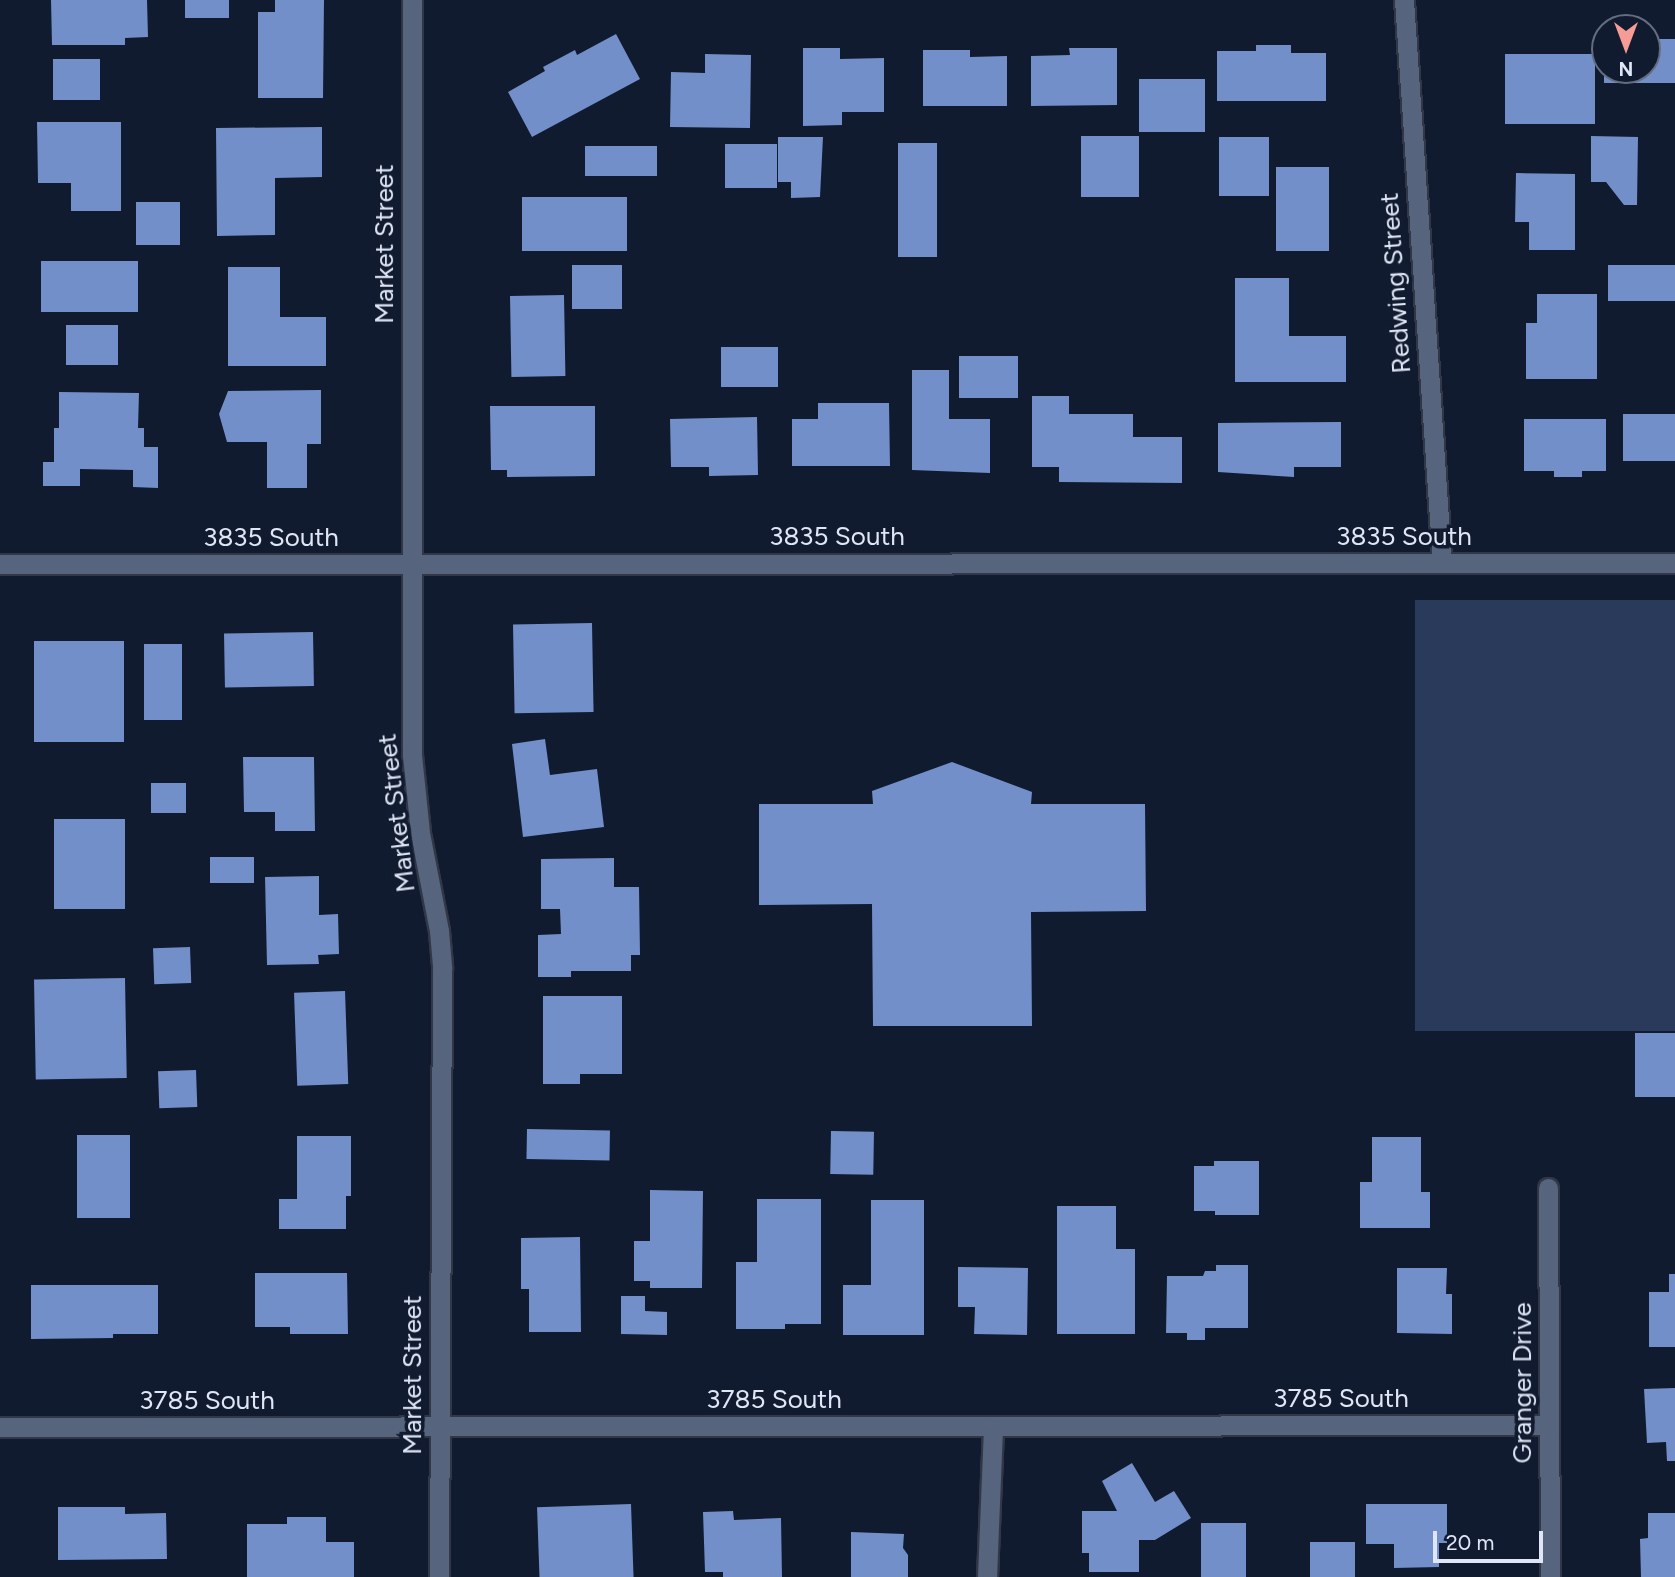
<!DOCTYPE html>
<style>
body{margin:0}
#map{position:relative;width:1675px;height:1577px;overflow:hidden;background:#111b30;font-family:Figtree,sans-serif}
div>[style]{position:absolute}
.green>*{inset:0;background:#2a3a5a;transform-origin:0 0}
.building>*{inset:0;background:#728fc9;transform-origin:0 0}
.roads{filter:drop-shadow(2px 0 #323748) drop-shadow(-2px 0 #323748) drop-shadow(0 2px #323748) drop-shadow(0 -2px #323748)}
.minor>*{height:19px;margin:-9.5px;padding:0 9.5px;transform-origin:9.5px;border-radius:9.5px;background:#57647d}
span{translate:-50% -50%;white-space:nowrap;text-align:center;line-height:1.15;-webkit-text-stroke:7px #111b30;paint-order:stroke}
.street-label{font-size:26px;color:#dfe7f6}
.north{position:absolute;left:1591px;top:14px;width:70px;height:70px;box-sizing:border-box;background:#111b30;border:2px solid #636d7f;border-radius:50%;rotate:180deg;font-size:19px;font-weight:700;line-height:28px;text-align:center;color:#dfe7f6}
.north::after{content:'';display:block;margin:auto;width:24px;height:32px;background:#f59c96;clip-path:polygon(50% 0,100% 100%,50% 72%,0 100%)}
.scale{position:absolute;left:1433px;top:1531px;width:110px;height:32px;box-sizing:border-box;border:4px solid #dfe7f6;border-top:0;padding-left:9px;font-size:21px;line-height:24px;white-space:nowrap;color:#dfe7f6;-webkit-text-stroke:5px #111b30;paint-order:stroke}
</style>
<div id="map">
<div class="green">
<div style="left:1675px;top:600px;width:431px;height:260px;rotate:90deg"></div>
</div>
<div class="building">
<div style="clip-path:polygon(51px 0,147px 0,148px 37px,125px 38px,125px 45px,52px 45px)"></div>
<div style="left:185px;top:0;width:44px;height:18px"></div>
<div style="clip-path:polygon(275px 0,324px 0,323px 98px,258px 98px,258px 12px,275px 12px)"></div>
<div style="clip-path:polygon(616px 34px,640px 79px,532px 137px,508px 92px,545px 71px,543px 67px,575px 50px,577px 55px)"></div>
<div style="clip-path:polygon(1647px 39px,1675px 39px,1675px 83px,1604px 83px,1604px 70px,1647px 70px)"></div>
<div style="clip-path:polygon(1256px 45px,1291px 45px,1291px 53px,1326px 53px,1326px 101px,1217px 101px,1217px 51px,1256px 51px)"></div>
<div style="clip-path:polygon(803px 48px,840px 48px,840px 59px,884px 58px,884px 112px,842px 112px,842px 125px,803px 126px)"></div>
<div style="clip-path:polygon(1069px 48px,1117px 48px,1117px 105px,1031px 106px,1031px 56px,1070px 55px)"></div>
<div style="clip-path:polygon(923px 50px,970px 50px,970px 57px,1007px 56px,1007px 106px,923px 106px)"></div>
<div style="clip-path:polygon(705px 54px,751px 55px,750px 128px,670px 127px,671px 72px,705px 73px)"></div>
<div style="left:1595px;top:54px;width:70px;height:90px;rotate:90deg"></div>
<div style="left:53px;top:59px;width:47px;height:41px"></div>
<div style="left:1139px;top:79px;width:66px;height:53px"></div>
<div style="clip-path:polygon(37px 122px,121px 122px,121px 211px,71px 211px,71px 183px,38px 183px)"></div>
<div style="clip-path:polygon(322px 127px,322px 177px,275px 178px,275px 235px,217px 236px,216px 128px)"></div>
<div style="left:1081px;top:136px;width:58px;height:61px"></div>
<div style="clip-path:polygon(1591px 136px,1638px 137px,1637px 205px,1624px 205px,1606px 182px,1591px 182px)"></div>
<div style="clip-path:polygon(778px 137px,823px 137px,820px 197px,791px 198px,791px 182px,778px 182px)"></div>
<div style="left:1219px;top:137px;width:50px;height:59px"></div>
<div style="left:898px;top:143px;width:39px;height:114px"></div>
<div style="left:725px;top:144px;width:52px;height:44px"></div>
<div style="left:585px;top:146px;width:72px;height:30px"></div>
<div style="left:1276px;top:167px;width:53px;height:84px"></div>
<div style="clip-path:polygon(1516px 173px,1575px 174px,1575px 250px,1529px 250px,1529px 222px,1515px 222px)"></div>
<div style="left:627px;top:197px;width:54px;height:105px;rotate:90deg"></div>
<div style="left:136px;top:202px;width:44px;height:43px"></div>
<div style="left:41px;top:261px;width:97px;height:51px"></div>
<div style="left:572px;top:265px;width:50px;height:44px"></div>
<div style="left:1608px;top:265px;width:67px;height:36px"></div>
<div style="clip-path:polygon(228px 267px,280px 267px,280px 317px,326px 317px,326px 366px,228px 366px)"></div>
<div style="clip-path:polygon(1235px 278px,1289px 278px,1289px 336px,1346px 336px,1346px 382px,1235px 382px)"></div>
<div style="clip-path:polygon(1537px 294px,1597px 294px,1597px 379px,1526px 379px,1526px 323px,1537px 323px)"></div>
<div style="left:564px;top:295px;width:81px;height:54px;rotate:89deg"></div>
<div style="left:66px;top:325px;width:52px;height:40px"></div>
<div style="left:721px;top:347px;width:57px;height:40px"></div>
<div style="left:959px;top:356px;width:59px;height:42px"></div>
<div style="clip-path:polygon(912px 370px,949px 370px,949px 419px,990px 419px,990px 473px,912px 470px)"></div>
<div style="clip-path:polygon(321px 390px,321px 444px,307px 444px,307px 488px,267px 488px,267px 442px,227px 442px,219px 414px,228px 391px)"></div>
<div style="clip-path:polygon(59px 392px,139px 393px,138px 428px,144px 428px,144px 447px,158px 447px,158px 488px,133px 487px,133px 470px,80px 469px,80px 486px,43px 486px,43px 462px,54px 462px,54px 428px,59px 428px)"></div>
<div style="clip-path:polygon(1032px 396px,1069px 396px,1069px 414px,1133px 414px,1133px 437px,1182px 437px,1182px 483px,1059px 482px,1059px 467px,1032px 467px)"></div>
<div style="clip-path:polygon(818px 403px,889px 403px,890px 466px,792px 466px,792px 419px,818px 419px)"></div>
<div style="clip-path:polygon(490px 406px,595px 406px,595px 476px,507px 477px,507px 470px,491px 470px)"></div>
<div style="left:1623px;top:414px;width:52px;height:47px"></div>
<div style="clip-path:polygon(757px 417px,758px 475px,709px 476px,709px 467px,671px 467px,670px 419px)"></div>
<div style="clip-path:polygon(1524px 419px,1606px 419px,1606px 471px,1582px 471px,1582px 477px,1554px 477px,1554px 471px,1524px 471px)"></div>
<div style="clip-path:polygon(1341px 422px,1341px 467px,1294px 467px,1294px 477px,1218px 472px,1218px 423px)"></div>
<div style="left:592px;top:623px;width:89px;height:79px;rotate:89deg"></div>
<div style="left:313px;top:632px;width:54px;height:89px;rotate:89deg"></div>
<div style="left:34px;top:641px;width:90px;height:101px"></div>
<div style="left:144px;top:644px;width:38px;height:76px"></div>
<div style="clip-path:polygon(545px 739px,550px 775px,597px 769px,604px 827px,523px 837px,512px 744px)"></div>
<div style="clip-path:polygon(243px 757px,314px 757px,315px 831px,275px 831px,275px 812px,244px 812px)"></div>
<div style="clip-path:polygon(952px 762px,1032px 792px,1031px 804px,1145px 804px,1146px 911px,1031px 912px,1032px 1026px,873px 1026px,872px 904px,759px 905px,759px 804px,873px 804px,872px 791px)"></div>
<div style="left:186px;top:783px;width:30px;height:35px;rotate:90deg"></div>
<div style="left:54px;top:819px;width:71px;height:90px"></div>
<div style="left:210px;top:857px;width:44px;height:26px"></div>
<div style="clip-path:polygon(614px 858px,614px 887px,639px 887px,640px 955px,631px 955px,631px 971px,571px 971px,571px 977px,538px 977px,538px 935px,561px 934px,560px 909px,541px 909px,541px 859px)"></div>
<div style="clip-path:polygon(319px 876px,319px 915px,338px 914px,339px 954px,318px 955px,319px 964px,267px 965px,265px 877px)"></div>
<div style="left:190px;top:947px;width:36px;height:37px;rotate:88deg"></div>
<div style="left:125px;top:978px;width:100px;height:91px;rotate:89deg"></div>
<div style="left:345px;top:991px;width:93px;height:51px;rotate:88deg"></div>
<div style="clip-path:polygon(543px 996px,622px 996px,622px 1074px,580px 1074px,580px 1084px,543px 1084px)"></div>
<div style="left:1635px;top:1033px;width:40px;height:64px"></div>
<div style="left:196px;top:1070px;width:37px;height:38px;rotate:88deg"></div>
<div style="left:527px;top:1129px;width:83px;height:30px;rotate:1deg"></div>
<div style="left:831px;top:1131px;width:43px;height:43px;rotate:1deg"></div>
<div style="left:77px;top:1135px;width:53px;height:83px"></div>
<div style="clip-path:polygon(297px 1136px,351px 1136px,351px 1196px,346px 1196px,346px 1229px,279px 1229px,279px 1199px,297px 1199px)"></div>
<div style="clip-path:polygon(1372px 1137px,1421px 1137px,1421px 1192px,1430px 1192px,1430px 1228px,1360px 1228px,1360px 1182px,1372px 1182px)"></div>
<div style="clip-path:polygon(1214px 1161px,1259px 1161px,1259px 1215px,1215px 1215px,1215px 1211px,1194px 1211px,1194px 1166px,1214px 1166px)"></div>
<div style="clip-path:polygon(650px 1190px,703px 1191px,702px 1288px,650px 1288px,650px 1281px,634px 1281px,634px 1241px,650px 1241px)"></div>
<div style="clip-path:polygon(757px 1199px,821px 1199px,821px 1324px,785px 1324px,785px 1329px,736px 1329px,736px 1262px,757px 1262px)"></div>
<div style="clip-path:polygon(871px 1200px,924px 1200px,924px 1335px,843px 1335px,843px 1285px,871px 1285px)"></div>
<div style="clip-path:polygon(1057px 1206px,1116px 1206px,1116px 1249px,1135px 1249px,1135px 1334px,1057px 1334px)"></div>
<div style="clip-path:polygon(580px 1237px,581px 1332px,529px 1332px,529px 1289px,521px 1289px,521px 1238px)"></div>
<div style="clip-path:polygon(1216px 1265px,1248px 1265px,1248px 1328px,1205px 1328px,1205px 1340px,1187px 1340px,1187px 1333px,1166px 1333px,1167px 1276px,1203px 1276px,1205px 1271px,1216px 1271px)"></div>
<div style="clip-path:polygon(958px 1267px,1028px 1268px,1027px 1335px,974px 1334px,975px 1307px,958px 1307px)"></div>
<div style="clip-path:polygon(1397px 1268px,1447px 1268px,1446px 1294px,1452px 1294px,1452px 1334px,1397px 1333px)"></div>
<div style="clip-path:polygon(255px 1273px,347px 1273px,348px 1334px,290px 1334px,290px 1327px,255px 1327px)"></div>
<div style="clip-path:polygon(1669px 1274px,1675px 1274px,1675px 1347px,1649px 1347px,1649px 1292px,1669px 1292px)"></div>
<div style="clip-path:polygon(31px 1285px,158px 1285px,158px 1334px,113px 1334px,113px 1338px,31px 1339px)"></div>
<div style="clip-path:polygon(621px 1296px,645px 1296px,645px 1311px,667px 1312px,667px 1335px,621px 1334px)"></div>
<div style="clip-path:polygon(1675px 1388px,1675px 1461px,1667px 1461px,1666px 1442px,1647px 1443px,1644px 1389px)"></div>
<div style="clip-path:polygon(1132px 1463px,1155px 1502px,1174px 1491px,1191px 1518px,1155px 1540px,1139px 1540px,1139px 1572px,1089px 1572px,1089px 1553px,1082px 1553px,1082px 1511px,1117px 1511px,1102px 1481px)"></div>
<div style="left:631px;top:1504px;width:73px;height:94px;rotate:88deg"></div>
<div style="clip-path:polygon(1366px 1504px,1447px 1504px,1447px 1543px,1439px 1543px,1439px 1567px,1394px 1568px,1394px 1544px,1366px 1544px)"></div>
<div style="clip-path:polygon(58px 1507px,125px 1507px,125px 1514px,166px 1513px,167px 1559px,58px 1560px)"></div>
<div style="clip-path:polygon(733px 1511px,734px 1520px,781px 1518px,782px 1577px,723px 1577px,723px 1572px,705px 1572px,703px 1512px)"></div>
<div style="clip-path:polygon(1648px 1513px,1675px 1513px,1675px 1577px,1641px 1577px,1640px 1539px,1648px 1538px)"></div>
<div style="clip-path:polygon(287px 1517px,326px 1517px,326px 1542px,354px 1542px,354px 1577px,247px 1577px,247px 1524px,287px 1524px)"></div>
<div style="left:1201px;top:1523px;width:45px;height:54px"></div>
<div style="clip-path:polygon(851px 1532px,904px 1534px,903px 1548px,908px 1555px,908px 1577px,851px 1577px)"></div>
<div style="left:1310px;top:1542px;width:45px;height:35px"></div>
</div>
<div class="roads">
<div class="minor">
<div style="left:412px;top:0;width:755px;rotate:90deg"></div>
<div style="left:412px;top:755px;width:78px;rotate:84.1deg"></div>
<div style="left:420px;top:833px;width:100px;rotate:79deg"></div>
<div style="left:439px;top:931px;width:38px;rotate:85deg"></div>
<div style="left:442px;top:969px;width:608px;rotate:90.28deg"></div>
<div style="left:1404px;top:0;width:564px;rotate:86.14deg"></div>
<div style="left:0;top:564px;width:1675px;rotate:-0.03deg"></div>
<div style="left:1548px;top:1188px;width:389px;rotate:89.7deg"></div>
<div style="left:0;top:1427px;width:1549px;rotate:-0.07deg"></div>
<div style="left:987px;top:1577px;width:151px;rotate:-87.7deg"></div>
</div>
</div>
<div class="street-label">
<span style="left:385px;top:244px;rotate:-90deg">Market Street</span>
<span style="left:1396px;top:283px;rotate:-94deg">Redwing Street</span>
<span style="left:837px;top:537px">3835 South</span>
<span style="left:1404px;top:537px">3835 South</span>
<span style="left:271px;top:538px">3835 South</span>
<span style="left:397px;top:813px;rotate:-97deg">Market Street</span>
<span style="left:413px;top:1375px;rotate:-90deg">Market Street</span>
<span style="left:1523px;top:1383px;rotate:-90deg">Granger Drive</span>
<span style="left:1341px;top:1399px">3785 South</span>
<span style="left:774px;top:1400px">3785 South</span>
<span style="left:207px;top:1401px">3785 South</span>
</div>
<div class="north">N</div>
<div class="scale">20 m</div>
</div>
